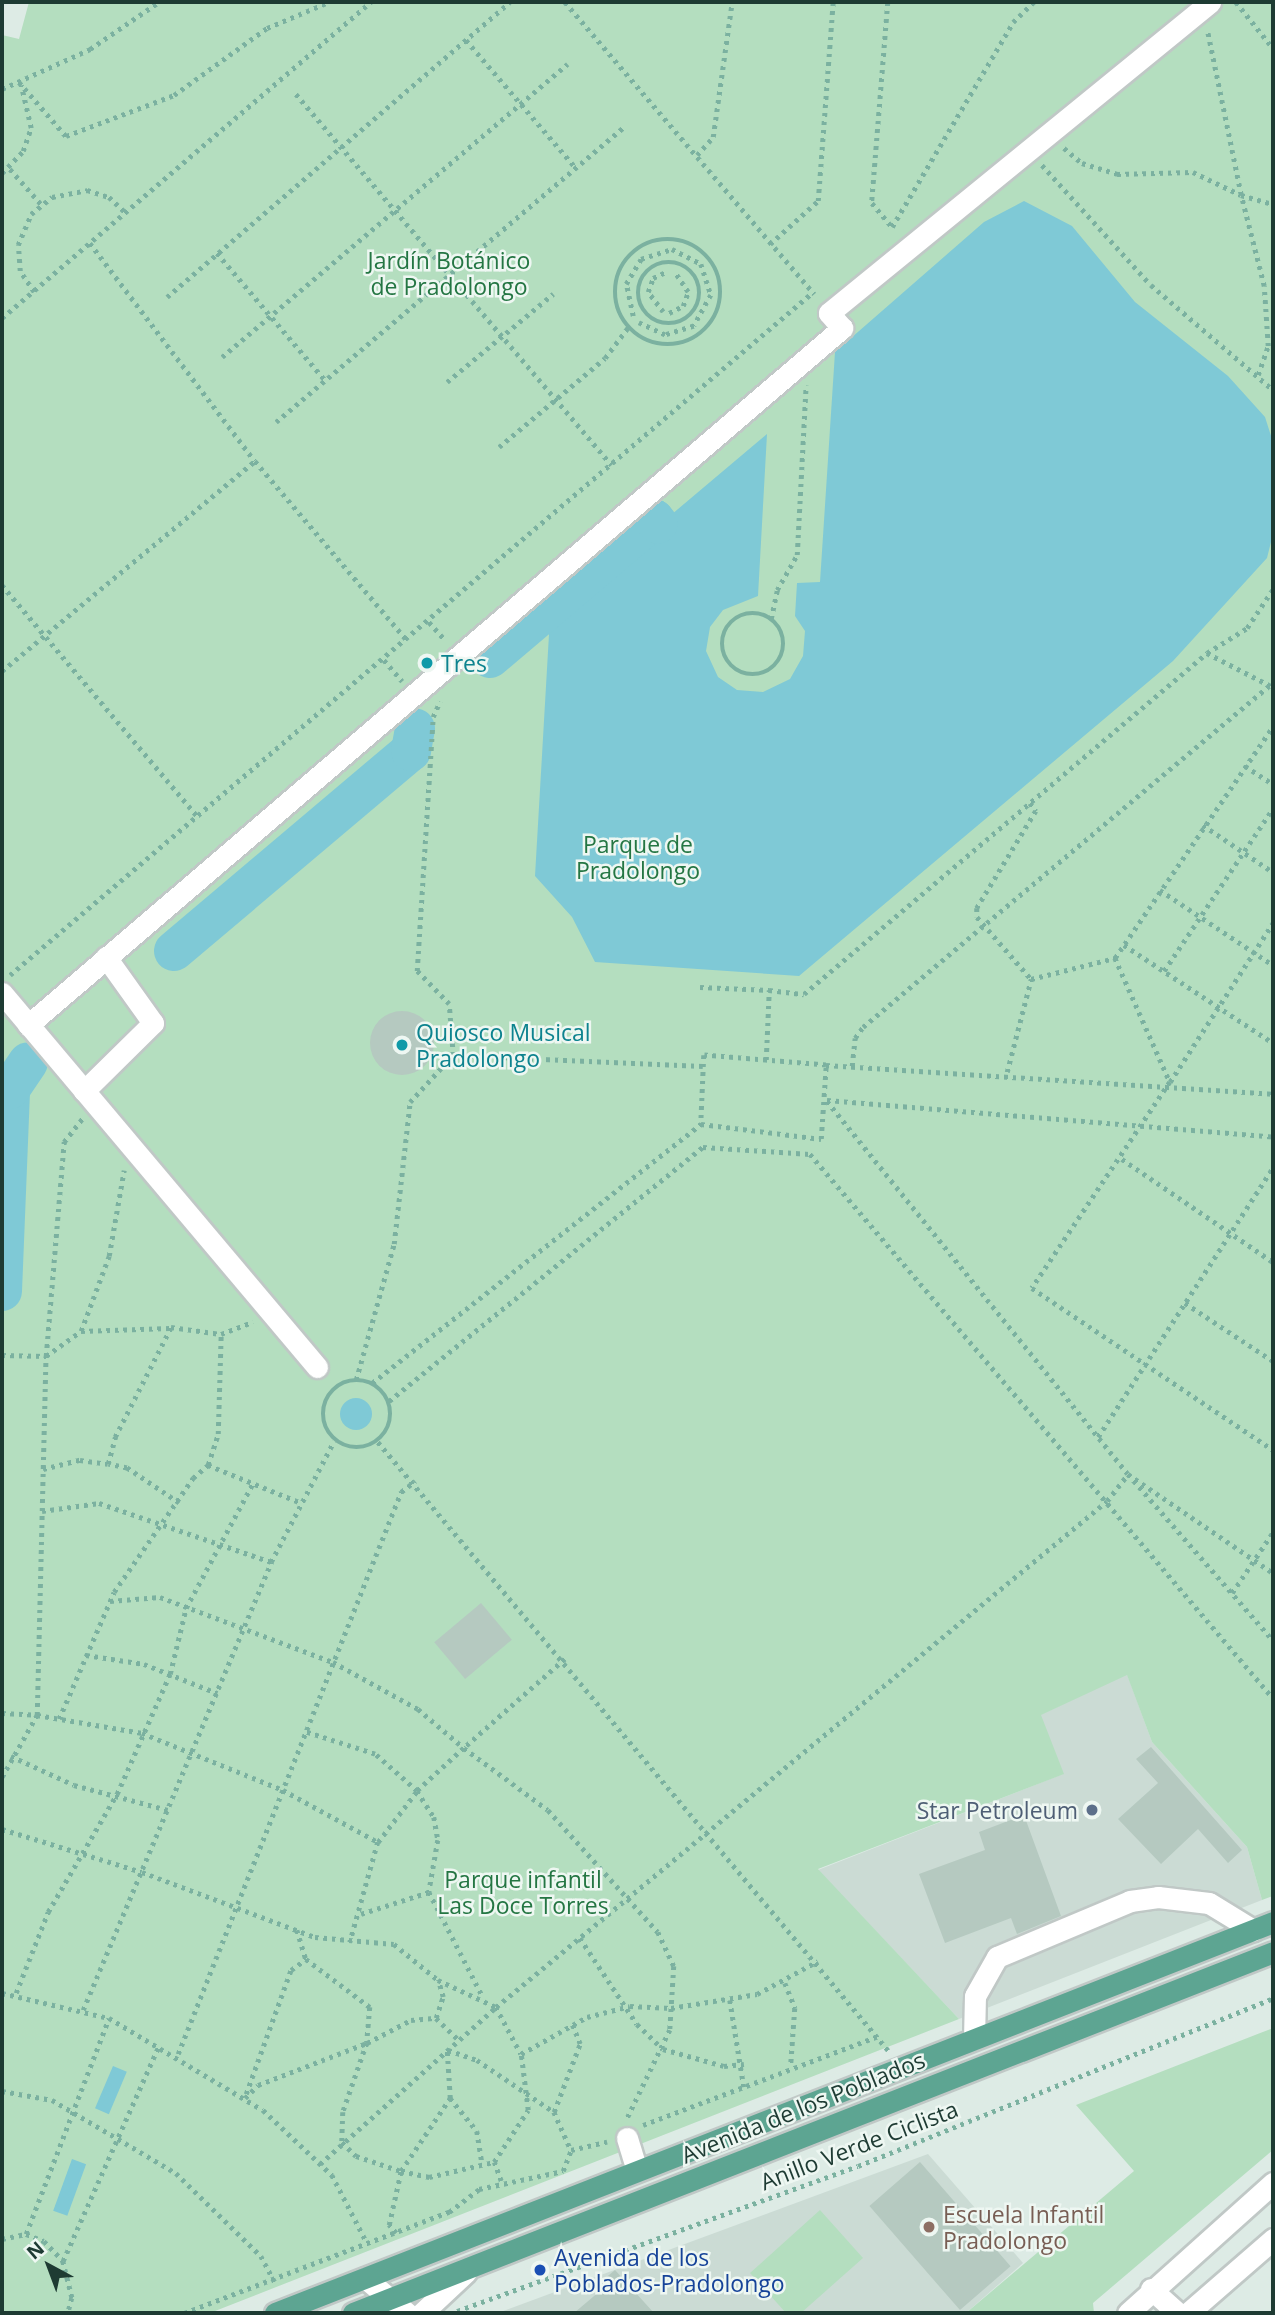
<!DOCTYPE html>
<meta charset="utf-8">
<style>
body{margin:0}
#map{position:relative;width:1275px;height:2315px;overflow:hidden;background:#ddebe5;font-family:"Open Sans",sans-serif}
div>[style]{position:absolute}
.built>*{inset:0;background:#cbdbd4}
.green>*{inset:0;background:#b4debf}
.water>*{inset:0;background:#7fc9d6;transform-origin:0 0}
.round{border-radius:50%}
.river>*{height:40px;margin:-20px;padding:0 20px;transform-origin:20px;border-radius:20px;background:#7fc9d6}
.building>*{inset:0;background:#b5c9c0;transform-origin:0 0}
.path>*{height:4.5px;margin-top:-2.25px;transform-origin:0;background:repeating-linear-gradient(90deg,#7bb1a0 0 3.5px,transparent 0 8.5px)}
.path>.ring{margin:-2.25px;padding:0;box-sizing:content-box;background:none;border:4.5px solid #7bb1a0;border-radius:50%}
.roads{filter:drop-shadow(2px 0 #c0c8c6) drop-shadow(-2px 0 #c0c8c6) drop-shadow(0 2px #c0c8c6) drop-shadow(0 -2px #c0c8c6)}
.minor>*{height:21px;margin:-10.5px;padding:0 10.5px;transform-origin:10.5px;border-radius:10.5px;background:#fff}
.major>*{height:21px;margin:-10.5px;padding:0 10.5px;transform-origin:10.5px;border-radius:10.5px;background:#5da592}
.dots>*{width:19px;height:19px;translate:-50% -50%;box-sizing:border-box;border:4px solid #eef7f2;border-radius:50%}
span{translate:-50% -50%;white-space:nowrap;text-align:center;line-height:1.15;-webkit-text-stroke:5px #eef7f2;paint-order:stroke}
.park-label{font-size:23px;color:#247643}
.culture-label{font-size:23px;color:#0d838f}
.left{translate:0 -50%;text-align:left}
.service-label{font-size:23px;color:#4e5e75}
.right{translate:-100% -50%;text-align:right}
.street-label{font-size:23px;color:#1e3b33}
.education-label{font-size:23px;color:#785e54}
.transit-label{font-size:23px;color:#164399}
.frame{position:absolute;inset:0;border:4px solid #1e3b33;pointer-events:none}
.north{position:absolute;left:14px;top:2231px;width:70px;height:70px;-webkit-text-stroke:5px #eef7f2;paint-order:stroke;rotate:319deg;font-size:19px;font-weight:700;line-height:28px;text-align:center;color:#1e3b33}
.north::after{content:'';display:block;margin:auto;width:24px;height:32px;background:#1e3b33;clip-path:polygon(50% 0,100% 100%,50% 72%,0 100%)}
</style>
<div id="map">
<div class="built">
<div style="clip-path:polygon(1127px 1674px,1152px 1742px,1247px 1847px,1262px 1900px,959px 2019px,818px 1870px,1063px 1774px,1040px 1715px)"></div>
<div style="clip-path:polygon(928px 2154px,1023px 2263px,966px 2313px,498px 2313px)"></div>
</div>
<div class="green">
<div style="clip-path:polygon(29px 2px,1273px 2px,1273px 1896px,1262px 1900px,1247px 1847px,1152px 1742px,1127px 1675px,1041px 1715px,1064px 1774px,818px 1869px,959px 2019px,210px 2313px,2px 2313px,2px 35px,19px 39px)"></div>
<div style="clip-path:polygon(1273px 2028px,1273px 2150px,1093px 2303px,1094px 2313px,966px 2313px,1134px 2171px,1076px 2105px)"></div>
<div style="clip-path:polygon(820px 2210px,863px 2258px,801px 2313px,786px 2313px,750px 2273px)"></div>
</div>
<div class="water">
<div style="clip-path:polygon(1024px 201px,1072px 226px,1135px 302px,1228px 376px,1265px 417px,1273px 442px,1273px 534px,1267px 558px,1173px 661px,799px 976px,595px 962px,572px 917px,535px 876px,550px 617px,767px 434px,758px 596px,723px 610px,710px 627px,706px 651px,718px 677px,737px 690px,763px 692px,790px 679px,803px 656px,805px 631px,795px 616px,797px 583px,820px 582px,835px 352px,984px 222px)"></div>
<div class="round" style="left:340px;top:1398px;width:32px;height:32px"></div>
<div style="left:113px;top:2066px;width:15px;height:46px;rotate:23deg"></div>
<div style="left:72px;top:2159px;width:15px;height:55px;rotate:20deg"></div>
</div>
<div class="river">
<div style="left:490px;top:658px;width:215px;rotate:-40.3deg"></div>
<div style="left:654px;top:519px;width:6px;rotate:51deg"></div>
<div style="left:174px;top:951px;width:310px;rotate:-40.2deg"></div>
<div style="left:411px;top:751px;width:23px;rotate:-80deg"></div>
<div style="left:2px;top:1291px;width:202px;rotate:-87.7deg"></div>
<div style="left:10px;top:1089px;width:32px;rotate:-56deg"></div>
</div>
<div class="building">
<div class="round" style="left:370px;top:1011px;width:64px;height:64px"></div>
<div style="left:481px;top:1603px;width:48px;height:61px;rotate:50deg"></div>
<div style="clip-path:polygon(1151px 1747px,1242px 1850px,1228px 1863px,1198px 1829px,1161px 1864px,1118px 1819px,1158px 1783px,1136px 1759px)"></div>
<div style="clip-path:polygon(1024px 1815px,1061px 1916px,1017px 1934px,1011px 1918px,945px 1943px,919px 1874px,985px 1850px,979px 1832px)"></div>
<div style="left:920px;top:2162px;width:138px;height:67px;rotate:49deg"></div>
<div style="clip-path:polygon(615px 2270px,654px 2313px,574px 2313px,600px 2291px,596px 2286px)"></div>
</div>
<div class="path">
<div style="left:565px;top:2px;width:384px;rotate:49.5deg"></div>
<div style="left:888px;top:2px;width:202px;rotate:94.6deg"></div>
<div style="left:872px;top:203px;width:31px;rotate:50deg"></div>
<div style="left:1236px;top:2px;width:59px;rotate:51.2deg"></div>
<div style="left:466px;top:40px;width:169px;rotate:49.3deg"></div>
<div style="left:19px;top:82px;width:72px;rotate:49deg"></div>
<div style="left:66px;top:136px;width:116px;rotate:-20.8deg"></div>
<div style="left:174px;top:95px;width:115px;rotate:-35.8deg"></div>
<div style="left:267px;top:28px;width:67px;rotate:-22.8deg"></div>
<div style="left:2px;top:89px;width:97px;rotate:-24.4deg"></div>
<div style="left:90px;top:49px;width:83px;rotate:-34.3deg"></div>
<div style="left:296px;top:94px;width:487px;rotate:49.6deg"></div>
<div style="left:1064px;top:148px;width:23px;rotate:40deg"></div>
<div style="left:1082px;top:163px;width:37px;rotate:17deg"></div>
<div style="left:1117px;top:174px;width:76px;rotate:-1.5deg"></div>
<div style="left:1193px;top:172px;width:53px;rotate:25.6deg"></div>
<div style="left:1241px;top:195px;width:168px;rotate:-101.6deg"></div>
<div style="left:697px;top:155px;width:24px;rotate:-48deg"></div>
<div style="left:713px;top:137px;width:136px;rotate:-82deg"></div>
<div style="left:1042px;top:165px;width:162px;rotate:47.8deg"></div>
<div style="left:1151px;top:285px;width:161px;rotate:40.7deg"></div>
<div style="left:10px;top:169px;width:48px;rotate:48.4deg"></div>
<div style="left:2px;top:173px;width:30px;rotate:-46deg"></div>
<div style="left:23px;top:151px;width:24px;rotate:-71deg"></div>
<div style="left:31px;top:128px;width:44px;rotate:-103.1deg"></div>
<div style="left:892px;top:227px;width:238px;rotate:-59.4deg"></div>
<div style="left:1013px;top:22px;width:29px;rotate:-44deg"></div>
<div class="ring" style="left:615px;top:239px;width:101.5px;height:101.5px"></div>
<div style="left:90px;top:243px;width:273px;rotate:52.9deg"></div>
<div style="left:255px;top:461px;width:235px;rotate:49.7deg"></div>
<div style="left:770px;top:244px;width:64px;rotate:-41.9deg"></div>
<div style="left:818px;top:201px;width:200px;rotate:-85.7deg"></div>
<div style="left:217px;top:253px;width:167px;rotate:49.6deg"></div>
<div class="ring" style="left:638px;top:262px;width:57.5px;height:57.5px"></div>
<div style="left:34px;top:292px;width:25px;rotate:-124deg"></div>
<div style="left:20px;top:271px;width:26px;rotate:-94deg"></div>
<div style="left:18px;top:245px;width:34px;rotate:-67deg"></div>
<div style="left:31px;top:214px;width:27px;rotate:-39deg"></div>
<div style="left:52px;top:197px;width:36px;rotate:-11deg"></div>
<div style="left:87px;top:190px;width:23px;rotate:18deg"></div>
<div style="left:109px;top:197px;width:23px;rotate:43deg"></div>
<div style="left:167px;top:297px;width:452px;rotate:-40.7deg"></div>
<div style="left:663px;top:312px;width:25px;rotate:-127deg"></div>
<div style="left:648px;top:292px;width:15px;rotate:-70deg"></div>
<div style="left:653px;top:278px;width:14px;rotate:-25deg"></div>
<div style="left:669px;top:313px;width:16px;rotate:-27deg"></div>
<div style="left:683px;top:306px;width:15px;rotate:-70deg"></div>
<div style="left:688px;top:292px;width:22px;rotate:-124deg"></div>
<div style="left:633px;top:316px;width:33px;rotate:-102deg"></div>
<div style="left:626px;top:284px;width:29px;rotate:-59deg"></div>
<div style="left:641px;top:259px;width:33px;rotate:-18deg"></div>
<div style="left:672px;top:249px;width:33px;rotate:27deg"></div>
<div style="left:701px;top:264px;width:33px;rotate:72deg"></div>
<div style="left:711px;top:295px;width:35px;rotate:119deg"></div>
<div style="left:694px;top:326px;width:30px;rotate:163deg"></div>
<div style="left:665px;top:335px;width:29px;rotate:-155deg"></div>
<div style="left:2px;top:318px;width:486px;rotate:-40.6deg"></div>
<div style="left:222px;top:357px;width:453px;rotate:-40.3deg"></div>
<div style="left:1258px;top:375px;width:31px;rotate:-71deg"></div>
<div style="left:1268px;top:346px;width:60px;rotate:-93.8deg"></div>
<div style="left:1264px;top:286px;width:94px;rotate:-104.2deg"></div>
<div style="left:1241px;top:195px;width:33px;rotate:16deg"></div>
<div style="left:447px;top:382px;width:138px;rotate:-39.7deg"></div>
<div style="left:276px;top:422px;width:456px;rotate:-40.3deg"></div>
<div style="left:499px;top:447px;width:138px;rotate:-40deg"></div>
<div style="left:605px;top:358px;width:39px;rotate:-53deg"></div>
<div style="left:2px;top:585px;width:304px;rotate:49.8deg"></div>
<div class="ring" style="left:722px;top:613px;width:57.5px;height:57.5px"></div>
<div style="left:771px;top:619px;width:30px;rotate:-78deg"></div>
<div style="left:777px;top:590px;width:40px;rotate:-60.3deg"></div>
<div style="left:797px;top:555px;width:170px;rotate:-87deg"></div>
<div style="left:429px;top:622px;width:24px;rotate:48deg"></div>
<div style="left:1207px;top:653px;width:74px;rotate:27.3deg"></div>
<div style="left:384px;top:660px;width:28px;rotate:49deg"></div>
<div style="left:2px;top:671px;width:329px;rotate:-39.7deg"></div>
<div style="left:1245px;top:766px;width:33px;rotate:33deg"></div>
<div style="left:1030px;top:803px;width:10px;rotate:53deg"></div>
<div style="left:1036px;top:811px;width:114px;rotate:121.3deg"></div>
<div style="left:977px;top:908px;width:9px;rotate:90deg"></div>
<div style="left:977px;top:917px;width:82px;rotate:48.9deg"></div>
<div style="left:1031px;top:979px;width:87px;rotate:-14deg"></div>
<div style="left:1115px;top:958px;width:281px;rotate:-55.7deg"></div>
<div style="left:1203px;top:825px;width:84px;rotate:33.9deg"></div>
<div style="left:1160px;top:890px;width:136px;rotate:33.6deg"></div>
<div style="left:1124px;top:945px;width:178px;rotate:33.3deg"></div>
<div style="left:1115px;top:958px;width:136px;rotate:66.1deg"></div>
<div style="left:1170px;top:1082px;width:189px;rotate:-57.1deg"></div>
<div style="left:1164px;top:971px;width:196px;rotate:-56.2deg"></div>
<div style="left:10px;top:975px;width:1053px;rotate:-40.38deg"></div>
<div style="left:700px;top:987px;width:69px;rotate:2.5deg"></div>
<div style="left:453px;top:1055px;width:250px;rotate:2.5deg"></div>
<div style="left:766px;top:1060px;width:70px;rotate:-87.5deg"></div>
<div style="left:769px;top:990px;width:35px;rotate:7deg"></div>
<div style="left:804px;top:994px;width:528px;rotate:-40.24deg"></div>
<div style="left:1207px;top:653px;width:47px;rotate:-32deg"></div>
<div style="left:1247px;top:628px;width:47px;rotate:-56.3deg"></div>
<div style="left:826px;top:1065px;width:448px;rotate:3.7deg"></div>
<div style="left:852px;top:1066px;width:28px;rotate:-84deg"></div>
<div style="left:855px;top:1038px;width:14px;rotate:-54deg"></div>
<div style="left:863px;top:1027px;width:532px;rotate:-40.04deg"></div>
<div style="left:1007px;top:1072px;width:96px;rotate:-75.5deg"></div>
<div style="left:1170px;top:1082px;width:248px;rotate:123.8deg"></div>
<div style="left:1032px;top:1288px;width:290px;rotate:33.9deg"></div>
<div style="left:827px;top:1100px;width:448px;rotate:4.7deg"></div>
<div style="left:827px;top:1101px;width:479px;rotate:51.1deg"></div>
<div style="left:1128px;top:1474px;width:220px;rotate:48.9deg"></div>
<div style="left:1122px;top:1159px;width:183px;rotate:34.3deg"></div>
<div style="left:1185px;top:1303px;width:105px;rotate:33.4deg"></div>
<div style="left:81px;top:1331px;width:80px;rotate:-69.5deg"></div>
<div style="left:109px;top:1256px;width:87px;rotate:-80.1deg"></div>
<div style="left:2px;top:1355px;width:44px;rotate:1.3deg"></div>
<div style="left:46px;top:1356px;width:43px;rotate:-35.5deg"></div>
<div style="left:81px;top:1331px;width:89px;rotate:-1.9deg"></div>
<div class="ring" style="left:323px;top:1380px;width:63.5px;height:63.5px"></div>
<div style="left:356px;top:1380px;width:141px;rotate:-74.4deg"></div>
<div style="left:394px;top:1244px;width:143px;rotate:-83.6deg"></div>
<div style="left:410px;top:1102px;width:64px;rotate:-47.5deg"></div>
<div style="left:453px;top:1055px;width:51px;rotate:-94.5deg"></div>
<div style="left:449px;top:1004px;width:46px;rotate:-134.1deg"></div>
<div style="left:417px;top:971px;width:255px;rotate:-86.4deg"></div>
<div style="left:433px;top:717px;width:17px;rotate:-66deg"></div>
<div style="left:372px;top:1383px;width:419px;rotate:-38.2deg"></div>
<div style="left:701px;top:1124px;width:121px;rotate:7.1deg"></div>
<div style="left:821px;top:1139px;width:74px;rotate:-86.1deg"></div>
<div style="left:826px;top:1065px;width:122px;rotate:-175.3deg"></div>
<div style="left:704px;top:1055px;width:69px;rotate:92.5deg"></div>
<div style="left:389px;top:1401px;width:404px;rotate:-39deg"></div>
<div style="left:703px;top:1147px;width:107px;rotate:3.7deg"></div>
<div style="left:810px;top:1154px;width:714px;rotate:49.6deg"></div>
<div style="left:1098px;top:1437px;width:321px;rotate:-57deg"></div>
<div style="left:378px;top:1442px;width:794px;rotate:50.01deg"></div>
<div style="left:208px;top:1465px;width:33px;rotate:-72deg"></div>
<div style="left:218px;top:1434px;width:100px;rotate:-88.3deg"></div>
<div style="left:221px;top:1334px;width:34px;rotate:-21deg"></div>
<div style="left:43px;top:1469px;width:38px;rotate:-14deg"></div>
<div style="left:80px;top:1460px;width:28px;rotate:8deg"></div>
<div style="left:179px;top:1503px;width:63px;rotate:-146.1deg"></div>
<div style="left:127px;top:1468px;width:19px;rotate:-168deg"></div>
<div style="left:108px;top:1464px;width:28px;rotate:-75deg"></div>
<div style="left:115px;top:1437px;width:123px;rotate:-63deg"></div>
<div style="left:171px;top:1327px;width:50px;rotate:8deg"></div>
<div style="left:42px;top:1511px;width:58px;rotate:-8deg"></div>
<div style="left:99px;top:1503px;width:182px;rotate:18.9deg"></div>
<div style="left:1232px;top:1593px;width:73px;rotate:-56.1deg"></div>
<div style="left:110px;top:1601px;width:50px;rotate:-4.6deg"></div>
<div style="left:160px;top:1597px;width:185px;rotate:20.6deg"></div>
<div style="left:333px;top:1662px;width:97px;rotate:28.9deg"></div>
<div style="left:418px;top:1709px;width:60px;rotate:40.3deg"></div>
<div style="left:464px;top:1748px;width:64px;rotate:137.5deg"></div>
<div style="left:417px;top:1791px;width:56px;rotate:-138.6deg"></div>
<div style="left:375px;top:1754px;width:72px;rotate:-162.3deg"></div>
<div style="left:86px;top:1655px;width:59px;rotate:8.8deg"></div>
<div style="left:144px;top:1664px;width:79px;rotate:21.7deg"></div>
<div style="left:565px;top:1659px;width:135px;rotate:138.6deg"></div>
<div style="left:464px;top:1748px;width:104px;rotate:36.4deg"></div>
<div style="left:548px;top:1810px;width:164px;rotate:48deg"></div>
<div style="left:658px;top:1932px;width:38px;rotate:65deg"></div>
<div style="left:674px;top:1966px;width:64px;rotate:93.6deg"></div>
<div style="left:670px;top:2030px;width:99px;rotate:115.8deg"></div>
<div style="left:2px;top:1713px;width:35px;rotate:3deg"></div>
<div style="left:37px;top:1715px;width:359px;rotate:-88.6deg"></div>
<div style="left:46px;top:1356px;width:215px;rotate:-85.2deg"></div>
<div style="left:64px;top:1142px;width:31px;rotate:-52deg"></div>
<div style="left:59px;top:1719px;width:138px;rotate:-66.6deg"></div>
<div style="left:114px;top:1592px;width:139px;rotate:-55.3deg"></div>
<div style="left:193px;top:1478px;width:20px;rotate:-41deg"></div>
<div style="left:208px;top:1465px;width:98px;rotate:22.1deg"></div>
<div style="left:11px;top:1756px;width:69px;rotate:24.7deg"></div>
<div style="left:74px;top:1785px;width:97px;rotate:14.9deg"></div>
<div style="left:2px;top:1777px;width:71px;rotate:-60.6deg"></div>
<div style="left:37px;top:1715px;width:107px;rotate:9.7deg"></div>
<div style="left:142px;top:1733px;width:152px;rotate:22deg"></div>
<div style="left:283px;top:1790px;width:108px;rotate:28.7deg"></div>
<div style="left:378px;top:1842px;width:104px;rotate:105.6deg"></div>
<div style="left:2px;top:1829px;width:146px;rotate:17.1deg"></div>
<div style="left:142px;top:1872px;width:185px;rotate:20.6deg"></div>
<div style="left:315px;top:1937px;width:79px;rotate:5.1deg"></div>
<div style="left:394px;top:1944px;width:57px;rotate:39.3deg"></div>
<div style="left:438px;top:1980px;width:64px;rotate:25deg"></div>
<div style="left:496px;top:2007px;width:53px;rotate:62deg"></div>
<div style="left:521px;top:2054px;width:76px;rotate:-29.3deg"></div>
<div style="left:587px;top:2017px;width:44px;rotate:-14.3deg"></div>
<div style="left:630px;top:2006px;width:41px;rotate:2.8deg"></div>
<div style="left:671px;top:2008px;width:87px;rotate:-9.2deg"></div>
<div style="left:757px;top:1994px;width:69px;rotate:-28.4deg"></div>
<div style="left:378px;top:1842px;width:64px;rotate:-52.6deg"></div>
<div style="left:417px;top:1791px;width:31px;rotate:57deg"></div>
<div style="left:434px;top:1817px;width:23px;rotate:80deg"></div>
<div style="left:438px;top:1840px;width:53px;rotate:99.8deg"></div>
<div style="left:429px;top:1892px;width:118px;rotate:62.8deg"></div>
<div style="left:361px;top:1914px;width:71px;rotate:-17.9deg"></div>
<div style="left:297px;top:1930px;width:30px;rotate:73deg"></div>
<div style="left:306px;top:1959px;width:80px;rotate:36.9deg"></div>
<div style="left:370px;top:2007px;width:36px;rotate:95deg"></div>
<div style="left:580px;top:1938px;width:103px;rotate:56.5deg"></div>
<div style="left:637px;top:2024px;width:36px;rotate:44deg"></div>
<div style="left:663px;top:2049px;width:63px;rotate:15.6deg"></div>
<div style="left:724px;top:2066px;width:20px;rotate:-6deg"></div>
<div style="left:785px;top:1983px;width:27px;rotate:68deg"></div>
<div style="left:795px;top:2008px;width:56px;rotate:94.1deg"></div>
<div style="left:2px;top:1993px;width:110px;rotate:13.2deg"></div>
<div style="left:109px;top:2018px;width:179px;rotate:30.9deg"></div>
<div style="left:263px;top:2110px;width:95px;rotate:43.3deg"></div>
<div style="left:332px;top:2175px;width:74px;rotate:62.7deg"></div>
<div style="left:16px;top:1993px;width:87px;rotate:-68.4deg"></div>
<div style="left:48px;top:1912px;width:137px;rotate:-59.7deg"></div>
<div style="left:117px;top:1794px;width:131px;rotate:-66.2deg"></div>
<div style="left:170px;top:1674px;width:68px;rotate:-76.4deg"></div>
<div style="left:186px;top:1608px;width:142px;rotate:-61.8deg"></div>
<div style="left:730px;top:2000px;width:88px;rotate:80.9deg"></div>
<div style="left:83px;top:2010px;width:486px;rotate:-67.2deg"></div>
<div style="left:271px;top:1562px;width:136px;rotate:-62.5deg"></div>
<div style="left:436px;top:2018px;width:22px;rotate:-72deg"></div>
<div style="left:443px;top:1997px;width:18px;rotate:-106deg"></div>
<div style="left:367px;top:2043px;width:50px;rotate:-27.6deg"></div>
<div style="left:411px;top:2020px;width:25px;rotate:-5deg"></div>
<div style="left:436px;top:2018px;width:32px;rotate:44deg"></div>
<div style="left:448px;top:2050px;width:31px;rotate:19deg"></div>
<div style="left:477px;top:2060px;width:93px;rotate:34deg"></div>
<div style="left:554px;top:2112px;width:42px;rotate:65.9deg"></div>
<div style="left:178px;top:2054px;width:605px;rotate:-68.36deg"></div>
<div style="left:401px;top:1492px;width:18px;rotate:-38deg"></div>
<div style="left:2px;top:2091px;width:51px;rotate:10.2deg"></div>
<div style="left:52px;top:2100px;width:144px;rotate:30.5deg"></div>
<div style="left:176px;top:2173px;width:119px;rotate:44.3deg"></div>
<div style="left:261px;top:2256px;width:30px;rotate:62deg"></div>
<div style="left:246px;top:2094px;width:132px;rotate:-70.1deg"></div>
<div style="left:291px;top:1970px;width:19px;rotate:-36deg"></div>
<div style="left:245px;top:2098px;width:18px;rotate:-45deg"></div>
<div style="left:258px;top:2085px;width:117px;rotate:-21.1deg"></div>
<div style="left:367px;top:2043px;width:73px;rotate:109.2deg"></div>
<div style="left:343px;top:2112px;width:30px;rotate:92deg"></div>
<div style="left:342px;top:2142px;width:20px;rotate:45deg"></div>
<div style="left:356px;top:2156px;width:47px;rotate:18.4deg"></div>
<div style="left:401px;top:2171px;width:88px;rotate:-56.1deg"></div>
<div style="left:450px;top:2098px;width:48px;rotate:-93.6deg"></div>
<div style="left:450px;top:2098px;width:43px;rotate:50.7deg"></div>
<div style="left:477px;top:2131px;width:30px;rotate:81deg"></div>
<div style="left:554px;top:2112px;width:73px;rotate:-69.1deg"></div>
<div style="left:580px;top:2044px;width:22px;rotate:-112deg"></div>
<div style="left:643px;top:2125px;width:254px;rotate:-20.7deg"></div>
<div style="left:320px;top:2164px;width:236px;rotate:-41.7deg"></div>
<div style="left:496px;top:2007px;width:793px;rotate:-39.63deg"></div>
<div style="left:1107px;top:1501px;width:34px;rotate:-52deg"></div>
<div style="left:1128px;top:1474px;width:176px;rotate:34.3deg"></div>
<div style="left:501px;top:2181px;width:20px;rotate:-110deg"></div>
<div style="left:494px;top:2162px;width:62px;rotate:-56.8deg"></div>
<div style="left:528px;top:2110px;width:56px;rotate:-97.1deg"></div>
<div style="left:396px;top:2233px;width:11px;rotate:-131deg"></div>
<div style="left:389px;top:2225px;width:55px;rotate:-77.5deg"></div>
<div style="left:401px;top:2171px;width:29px;rotate:12deg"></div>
<div style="left:429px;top:2177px;width:67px;rotate:-13deg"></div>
<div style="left:26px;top:2234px;width:231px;rotate:-69deg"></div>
<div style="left:2px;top:2239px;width:25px;rotate:-12deg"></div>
<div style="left:26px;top:2234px;width:19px;rotate:21deg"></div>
<div style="left:44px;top:2241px;width:28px;rotate:46deg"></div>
<div style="left:63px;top:2261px;width:38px;rotate:76deg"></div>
<div style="left:72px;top:2298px;width:16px;rotate:105deg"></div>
<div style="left:63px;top:2261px;width:236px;rotate:-66deg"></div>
<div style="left:457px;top:2311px;width:426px;rotate:-19.9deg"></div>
<div style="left:858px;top:2166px;width:448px;rotate:-22deg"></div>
<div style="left:184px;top:2313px;width:284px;rotate:-20.9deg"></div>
<div style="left:449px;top:2212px;width:38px;rotate:-37deg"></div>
<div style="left:479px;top:2189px;width:86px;rotate:-12.1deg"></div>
<div style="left:563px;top:2171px;width:22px;rotate:-69deg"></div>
<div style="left:571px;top:2150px;width:37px;rotate:-13deg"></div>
</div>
<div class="roads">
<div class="minor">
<div style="left:2px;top:993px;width:489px;rotate:49.9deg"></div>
<div style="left:28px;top:1025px;width:1072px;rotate:-40.57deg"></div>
<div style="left:842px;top:328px;width:20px;rotate:-131deg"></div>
<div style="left:829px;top:313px;width:492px;rotate:-39.2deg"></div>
<div style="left:84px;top:1091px;width:97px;rotate:-44.6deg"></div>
<div style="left:153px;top:1023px;width:81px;rotate:-125.5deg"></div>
<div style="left:974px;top:2039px;width:43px;rotate:-88.7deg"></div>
<div style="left:975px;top:1996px;width:45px;rotate:-60.6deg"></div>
<div style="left:997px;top:1957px;width:144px;rotate:-22.8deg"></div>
<div style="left:1130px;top:1901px;width:28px;rotate:-8deg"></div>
<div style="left:1158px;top:1897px;width:51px;rotate:6.7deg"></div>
<div style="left:1209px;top:1903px;width:52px;rotate:31.5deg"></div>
<div style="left:627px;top:2138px;width:34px;rotate:73deg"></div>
<div style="left:365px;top:2278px;width:55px;rotate:39.8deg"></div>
<div style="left:1151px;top:2289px;width:36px;rotate:42deg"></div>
<div style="left:422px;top:2313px;width:60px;rotate:-43deg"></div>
<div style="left:1128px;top:2313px;width:195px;rotate:-41.9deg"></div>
<div style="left:1188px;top:2313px;width:113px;rotate:-41deg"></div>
</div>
<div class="major">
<div style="left:275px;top:2313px;width:1072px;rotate:-21.39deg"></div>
<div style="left:353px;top:2313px;width:988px;rotate:-21.42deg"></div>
</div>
</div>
<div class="dots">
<div style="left:427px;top:663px;background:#0f9aa8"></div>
<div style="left:402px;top:1045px;background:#0f9aa8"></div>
<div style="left:1092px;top:1810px;background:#5c6f8a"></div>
<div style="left:929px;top:2227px;background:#8d6e63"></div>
<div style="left:540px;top:2270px;background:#1a4fb4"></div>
</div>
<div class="park-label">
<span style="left:449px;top:273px">Jardín Botánico<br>de Pradolongo</span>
<span style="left:638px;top:857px">Parque de<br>Pradolongo</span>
<span style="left:523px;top:1892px">Parque infantil<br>Las Doce Torres</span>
</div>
<div class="culture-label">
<span class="left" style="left:441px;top:663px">Tres</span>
<span class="left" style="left:416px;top:1045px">Quiosco Musical<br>Pradolongo</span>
</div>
<div class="service-label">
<span class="right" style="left:1078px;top:1810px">Star Petroleum</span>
</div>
<div class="street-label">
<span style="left:803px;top:2107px;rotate:-22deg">Avenida de los Poblados</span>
<span style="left:859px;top:2145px;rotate:-21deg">Anillo Verde Ciclista</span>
</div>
<div class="education-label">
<span class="left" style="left:943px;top:2227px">Escuela Infantil<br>Pradolongo</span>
</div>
<div class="transit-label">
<span class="left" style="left:554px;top:2270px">Avenida de los<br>Poblados-Pradolongo</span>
</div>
<div class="frame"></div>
<div class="north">N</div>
</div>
